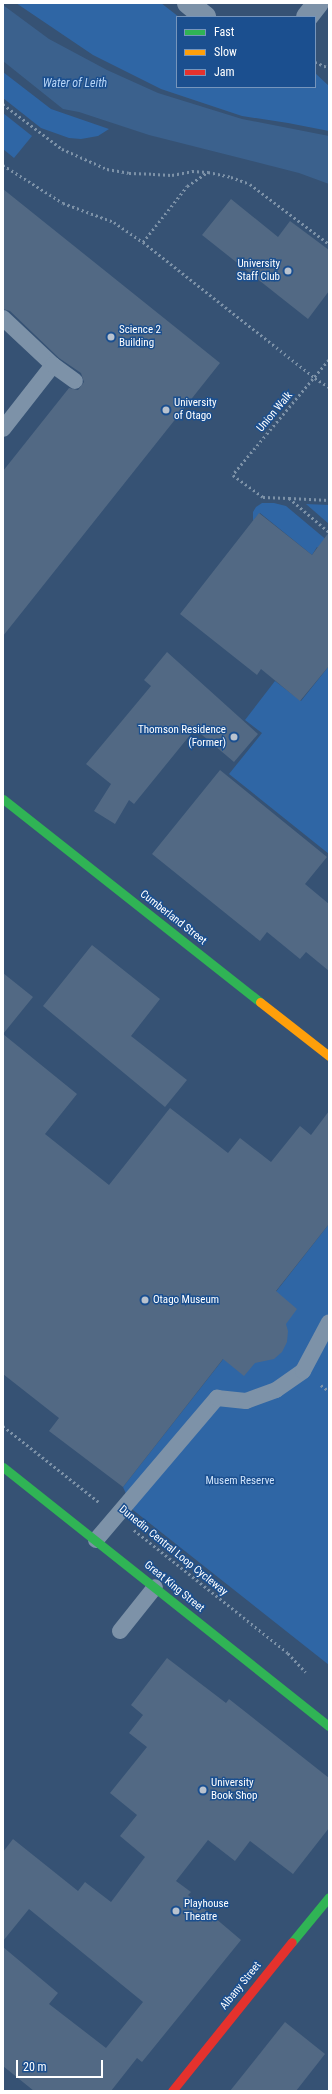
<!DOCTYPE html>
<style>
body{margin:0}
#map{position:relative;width:332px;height:2094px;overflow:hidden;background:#365274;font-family:"Roboto Condensed",sans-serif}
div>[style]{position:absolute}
.green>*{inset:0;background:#2f66a5}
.water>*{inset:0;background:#3b618d}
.building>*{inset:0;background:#526984}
.path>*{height:2.5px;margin-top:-1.25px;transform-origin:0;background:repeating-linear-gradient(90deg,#7d92a8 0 2px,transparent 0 5px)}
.lane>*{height:16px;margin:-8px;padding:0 8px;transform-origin:8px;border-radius:8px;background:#7d92a8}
.street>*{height:22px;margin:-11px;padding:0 11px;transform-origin:11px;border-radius:11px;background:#7d92a8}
.fast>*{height:9px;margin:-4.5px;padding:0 4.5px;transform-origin:4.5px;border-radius:4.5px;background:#30b455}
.slow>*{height:9px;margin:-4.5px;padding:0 4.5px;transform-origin:4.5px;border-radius:4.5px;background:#ff9f0a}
.jam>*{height:9px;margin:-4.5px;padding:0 4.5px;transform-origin:4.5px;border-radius:4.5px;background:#e5322d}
.dots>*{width:11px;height:11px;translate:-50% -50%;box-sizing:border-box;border:2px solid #1b4f8f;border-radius:50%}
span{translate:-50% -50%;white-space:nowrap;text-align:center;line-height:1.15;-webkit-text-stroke:3px #1b4f8f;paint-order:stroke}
.poi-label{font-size:11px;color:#fff}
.right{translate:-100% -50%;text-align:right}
.left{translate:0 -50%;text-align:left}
.street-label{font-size:11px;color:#fff}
.park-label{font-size:11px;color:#cfe3fa}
.water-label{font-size:12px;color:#b5d3f5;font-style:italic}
.frame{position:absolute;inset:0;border:4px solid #fff;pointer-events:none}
.legend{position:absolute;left:176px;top:16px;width:140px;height:72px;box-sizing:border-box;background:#1b4f8f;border:1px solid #7695bc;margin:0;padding:5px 7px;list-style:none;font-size:12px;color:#fff}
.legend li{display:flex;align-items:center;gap:8px;height:20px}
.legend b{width:20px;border:1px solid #7695bc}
.scale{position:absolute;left:16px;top:2060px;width:87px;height:18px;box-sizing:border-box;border:2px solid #fff;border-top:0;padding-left:5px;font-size:12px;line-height:14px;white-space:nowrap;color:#fff;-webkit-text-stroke:3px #1b4f8f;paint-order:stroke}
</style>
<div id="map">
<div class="green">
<div style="clip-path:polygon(16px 3px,161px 3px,179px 17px,177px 17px,177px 87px,315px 87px,315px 73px,329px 86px,329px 131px,288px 123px,242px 116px,161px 89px,93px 55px)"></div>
<div style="clip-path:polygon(3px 72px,51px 109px,109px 129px,98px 136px,81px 139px,69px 138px,41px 128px,3px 98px)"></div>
<div style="clip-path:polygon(3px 113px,32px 136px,14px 158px,3px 149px)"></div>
<div style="clip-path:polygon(262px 503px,274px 503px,286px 506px,329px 542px,329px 556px,317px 547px,312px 555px,260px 513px,253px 521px,253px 512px,256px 507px)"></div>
<div style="clip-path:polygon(306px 504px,329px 505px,329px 524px)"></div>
<div style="clip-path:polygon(329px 666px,329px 854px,229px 774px,262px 733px,245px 720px,275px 681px,301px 701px)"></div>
<div style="clip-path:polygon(329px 1224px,329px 1665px,133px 1510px,123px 1487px)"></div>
</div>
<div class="water">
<div style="clip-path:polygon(3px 5px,49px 39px,107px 70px,158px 93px,242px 119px,329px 136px,329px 184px,299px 173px,149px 135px,79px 112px,63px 109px,3px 61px)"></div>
</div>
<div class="building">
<div style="clip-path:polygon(3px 189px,220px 363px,3px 636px,3px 471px,69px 388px,78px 390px,84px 382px,81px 373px,59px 358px,10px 311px,3px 309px)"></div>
<div style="clip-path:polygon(231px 199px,278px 237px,290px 221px,329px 250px,329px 291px,308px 319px,202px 235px)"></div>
<div style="clip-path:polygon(259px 513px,312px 555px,329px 532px,329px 666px,300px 701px,261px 669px,257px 675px,180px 614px)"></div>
<div style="clip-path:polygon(167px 652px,258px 734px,234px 762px,195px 729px,134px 804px,129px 800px,115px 824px,94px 811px,111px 784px,86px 764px,151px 686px,144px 680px)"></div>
<div style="clip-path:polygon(220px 770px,327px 857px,305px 884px,329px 904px,329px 971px,306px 952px,300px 959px,267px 932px,260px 941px,152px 854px)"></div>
<div style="clip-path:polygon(92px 945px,160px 999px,131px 1036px,187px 1080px,165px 1107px,43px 1006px)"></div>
<div style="clip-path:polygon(3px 973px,33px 997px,3px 1034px,77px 1094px,45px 1134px,109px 1185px,170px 1108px,228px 1153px,240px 1138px,271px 1162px,300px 1126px,311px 1135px,329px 1111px,329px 1224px,276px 1291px,297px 1309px,286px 1324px,288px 1331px,287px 1342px,282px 1352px,274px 1359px,255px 1363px,244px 1376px,223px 1359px,123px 1487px,49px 1431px,59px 1418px,3px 1374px)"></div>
<div style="clip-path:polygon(167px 1658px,226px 1703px,229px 1699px,329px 1778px,329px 1828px,293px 1874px,250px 1841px,235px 1861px,208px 1840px,176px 1881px,191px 1892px,188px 1895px,241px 1940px,142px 2062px,137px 2058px,111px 2091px,34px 2091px,3px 2066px,3px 1947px,58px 1993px,49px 2004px,106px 2048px,143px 2002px,29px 1909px,3px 1941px,3px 1852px,13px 1839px,78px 1891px,85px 1882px,111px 1902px,145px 1857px,120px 1836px,137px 1815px,110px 1793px,147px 1747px,129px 1733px,143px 1715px,131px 1705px)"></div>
<div style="clip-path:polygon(285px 2022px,325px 2054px,296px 2091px,230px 2091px)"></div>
</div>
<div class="path">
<div style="left:315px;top:62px;width:15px;rotate:23deg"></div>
<div style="left:3px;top:104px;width:74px;rotate:37.3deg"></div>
<div style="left:62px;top:149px;width:49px;rotate:24deg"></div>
<div style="left:107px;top:169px;width:22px;rotate:10deg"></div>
<div style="left:129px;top:173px;width:24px;rotate:2deg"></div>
<div style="left:153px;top:174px;width:19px;rotate:3deg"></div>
<div style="left:172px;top:175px;width:20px;rotate:-11deg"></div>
<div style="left:192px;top:171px;width:16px;rotate:4deg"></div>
<div style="left:3px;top:165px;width:71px;rotate:32.3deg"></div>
<div style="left:63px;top:203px;width:54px;rotate:20.4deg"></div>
<div style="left:114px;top:222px;width:35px;rotate:35deg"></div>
<div style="left:143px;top:242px;width:219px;rotate:38.3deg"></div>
<div style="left:315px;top:378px;width:17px;rotate:33deg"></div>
<div style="left:143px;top:242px;width:71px;rotate:-51.8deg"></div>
<div style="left:187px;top:186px;width:25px;rotate:-34deg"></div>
<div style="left:208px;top:172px;width:24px;rotate:12deg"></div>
<div style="left:231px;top:177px;width:20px;rotate:20deg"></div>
<div style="left:250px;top:184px;width:99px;rotate:37.2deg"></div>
<div style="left:329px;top:360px;width:150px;rotate:129.9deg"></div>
<div style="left:233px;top:475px;width:37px;rotate:36deg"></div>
<div style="left:263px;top:497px;width:26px;rotate:2deg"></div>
<div style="left:289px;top:498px;width:52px;rotate:40.4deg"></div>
<div style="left:289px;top:498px;width:40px;rotate:2.9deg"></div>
<div style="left:321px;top:1385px;width:10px;rotate:37deg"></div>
<div style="left:3px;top:1426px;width:122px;rotate:38.4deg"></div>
<div style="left:134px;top:1530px;width:197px;rotate:38.6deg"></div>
<div style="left:288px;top:1653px;width:26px;rotate:47deg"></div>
</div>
<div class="lane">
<div style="left:3px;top:318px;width:69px;rotate:43.2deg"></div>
<div style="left:53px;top:365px;width:81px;rotate:128deg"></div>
<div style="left:53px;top:365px;width:27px;rotate:36deg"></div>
<div style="left:96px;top:1540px;width:187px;rotate:-49.6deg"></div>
<div style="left:217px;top:1398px;width:29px;rotate:6deg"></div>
<div style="left:246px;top:1401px;width:32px;rotate:-20deg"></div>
<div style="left:276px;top:1390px;width:33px;rotate:-35deg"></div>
<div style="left:303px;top:1371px;width:55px;rotate:-62deg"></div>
<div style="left:120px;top:1631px;width:56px;rotate:-51.5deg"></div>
</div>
<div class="street">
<div style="left:188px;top:3px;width:22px;rotate:39deg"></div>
<div style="left:307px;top:17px;width:18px;rotate:-52deg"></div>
</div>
<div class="fast">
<div style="left:3px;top:799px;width:328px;rotate:38.3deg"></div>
<div style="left:3px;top:1467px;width:416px;rotate:38.5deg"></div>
<div style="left:292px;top:1942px;width:58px;rotate:-50.6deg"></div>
</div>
<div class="slow">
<div style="left:260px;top:1002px;width:88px;rotate:38deg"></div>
</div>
<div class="jam">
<div style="left:172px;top:2091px;width:191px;rotate:-51.2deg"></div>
</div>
<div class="dots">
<div style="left:288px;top:271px;background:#b9c2ce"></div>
<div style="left:111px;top:337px;background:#b9c2ce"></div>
<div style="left:166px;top:410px;background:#b9c2ce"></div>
<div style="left:234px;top:737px;background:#b9c2ce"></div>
<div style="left:145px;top:1300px;background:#b9c2ce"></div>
<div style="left:203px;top:1790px;background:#b9c2ce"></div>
<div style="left:176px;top:1911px;background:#b9c2ce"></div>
</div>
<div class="poi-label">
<span class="right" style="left:280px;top:271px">University<br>Staff Club</span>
<span class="left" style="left:119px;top:337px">Science 2<br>Building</span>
<span class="left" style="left:174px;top:410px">University<br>of Otago</span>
<span class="right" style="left:226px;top:737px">Thomson Residence<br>(Former)</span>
<span class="left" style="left:153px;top:1300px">Otago Museum</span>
<span class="left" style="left:211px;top:1790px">University<br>Book Shop</span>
<span class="left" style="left:184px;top:1911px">Playhouse<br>Theatre</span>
</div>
<div class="street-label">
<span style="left:275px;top:412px;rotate:-50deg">Union Walk</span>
<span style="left:173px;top:918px;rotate:38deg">Cumberland Street</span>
<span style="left:173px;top:1551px;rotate:39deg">Dunedin Central Loop Cycleway</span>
<span style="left:174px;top:1587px;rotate:39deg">Great King Street</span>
<span style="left:241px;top:1986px;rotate:-51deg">Albany Street</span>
</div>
<div class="park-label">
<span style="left:240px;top:1481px">Musem Reserve</span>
</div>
<div class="water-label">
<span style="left:75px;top:84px">Water of Leith</span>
</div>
<div class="frame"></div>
<ul class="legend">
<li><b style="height:5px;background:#30b455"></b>Fast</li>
<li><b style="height:5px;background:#ff9f0a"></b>Slow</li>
<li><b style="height:5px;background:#e5322d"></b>Jam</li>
</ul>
<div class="scale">20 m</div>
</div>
